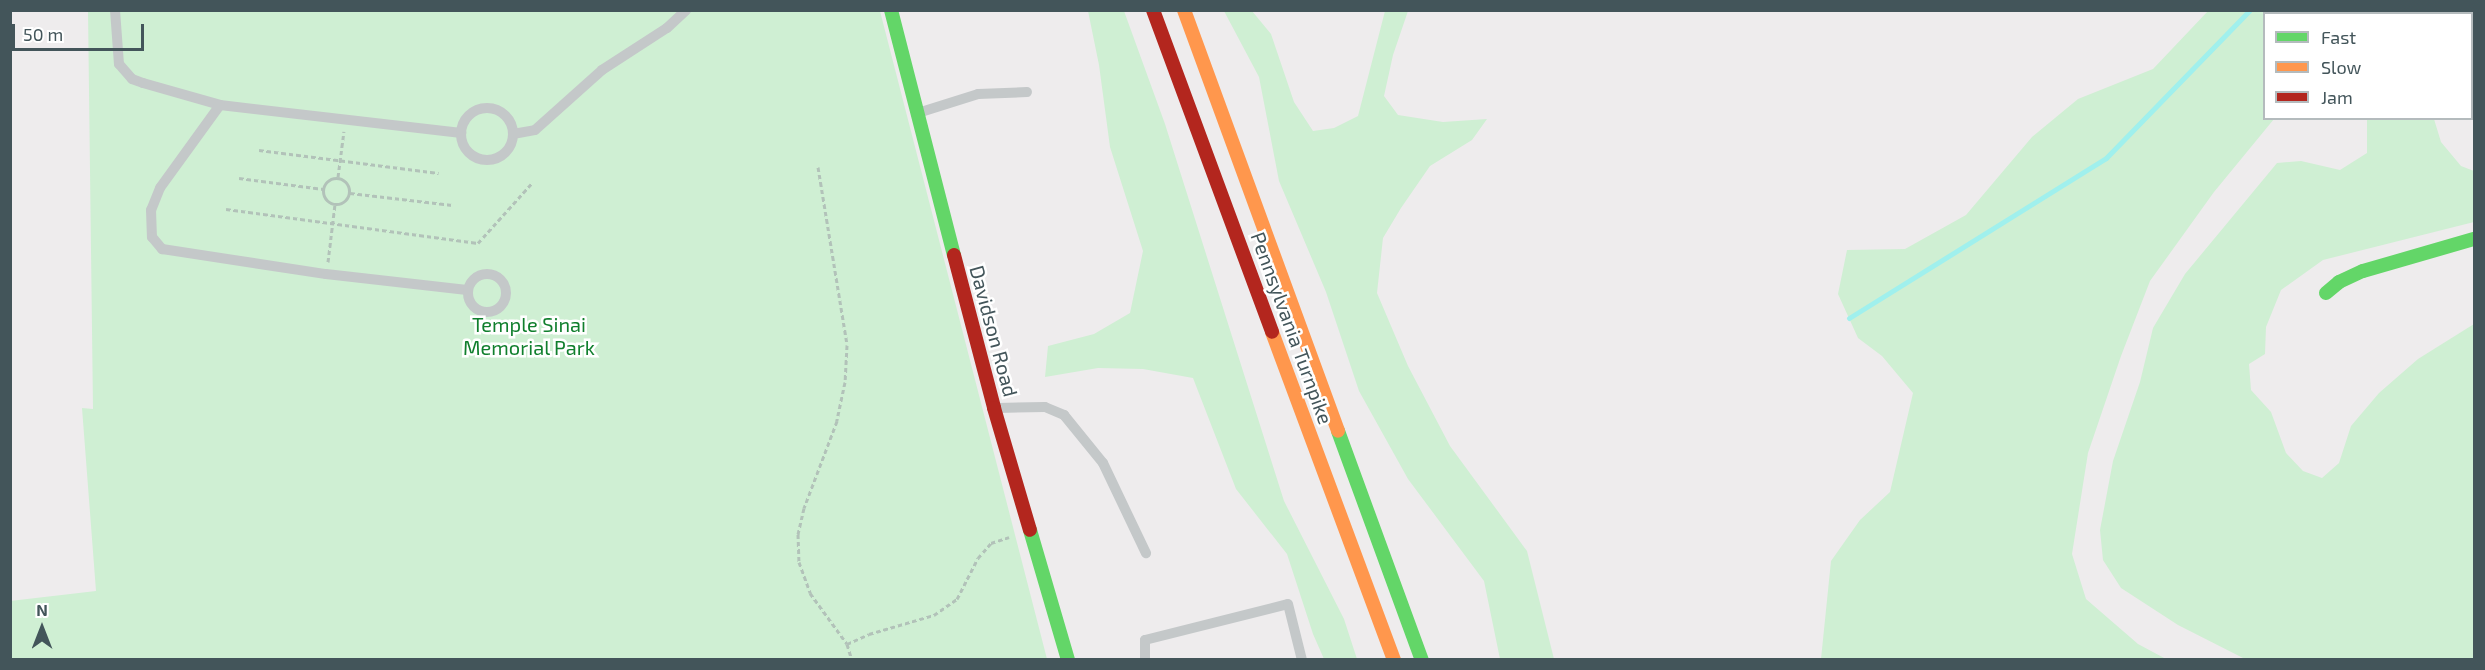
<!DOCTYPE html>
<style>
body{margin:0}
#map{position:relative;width:2485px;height:670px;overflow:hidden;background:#eeeced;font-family:"Exo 2",sans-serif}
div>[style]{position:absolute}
.green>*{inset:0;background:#cfefd3}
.stream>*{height:5px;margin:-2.5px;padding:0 2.5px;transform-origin:2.5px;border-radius:2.5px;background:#a0f0ed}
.path>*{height:3px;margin-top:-1.5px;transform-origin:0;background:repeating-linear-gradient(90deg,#b2c2b9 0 4.5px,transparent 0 7.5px)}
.path>.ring{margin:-1.5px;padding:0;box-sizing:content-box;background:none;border:3px solid #b2c2b9;border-radius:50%}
.lane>*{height:10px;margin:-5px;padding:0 5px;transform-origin:5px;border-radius:5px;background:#c4c8c9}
.lane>.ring{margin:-5px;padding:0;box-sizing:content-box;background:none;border:10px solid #c4c8c9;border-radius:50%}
.fast>*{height:14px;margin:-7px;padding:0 7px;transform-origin:7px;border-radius:7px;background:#63d668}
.slow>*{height:14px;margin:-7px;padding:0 7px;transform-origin:7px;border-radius:7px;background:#ff974d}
.jam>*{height:14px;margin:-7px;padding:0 7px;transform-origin:7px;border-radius:7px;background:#b3261e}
span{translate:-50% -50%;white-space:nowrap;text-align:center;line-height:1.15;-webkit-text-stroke:5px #fff;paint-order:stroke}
.park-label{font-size:20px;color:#107f2d}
.street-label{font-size:20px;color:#43555a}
.frame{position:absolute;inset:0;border:12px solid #43555a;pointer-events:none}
.legend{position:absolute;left:2263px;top:12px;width:210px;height:108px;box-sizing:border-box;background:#fff;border:2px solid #b4bbbd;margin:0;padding:8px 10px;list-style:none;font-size:18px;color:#43555a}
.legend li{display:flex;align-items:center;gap:12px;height:30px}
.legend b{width:30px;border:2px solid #b4bbbd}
.north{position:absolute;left:12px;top:598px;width:60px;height:60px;-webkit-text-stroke:4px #fff;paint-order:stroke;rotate:0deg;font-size:16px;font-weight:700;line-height:24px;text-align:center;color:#43555a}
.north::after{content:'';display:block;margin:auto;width:21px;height:27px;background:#43555a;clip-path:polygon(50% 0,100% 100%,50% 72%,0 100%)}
.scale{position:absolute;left:12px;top:24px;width:132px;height:27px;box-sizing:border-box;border:3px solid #43555a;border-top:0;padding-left:8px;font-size:18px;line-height:21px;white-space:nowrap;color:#43555a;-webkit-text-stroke:4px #fff;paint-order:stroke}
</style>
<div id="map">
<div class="green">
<div style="clip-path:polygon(88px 11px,880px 11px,1047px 659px,11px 659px,10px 601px,96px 591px,82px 408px,93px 409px)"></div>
<div style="clip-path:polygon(1088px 11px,1124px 11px,1165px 124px,1284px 501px,1344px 619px,1357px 659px,1324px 659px,1313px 634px,1287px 554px,1236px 489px,1193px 378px,1143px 369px,1098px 368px,1045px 377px,1048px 346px,1094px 334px,1130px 313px,1143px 251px,1110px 147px,1099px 65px)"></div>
<div style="clip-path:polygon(1224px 11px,1252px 11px,1271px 34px,1294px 102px,1313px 131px,1334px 128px,1358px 116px,1385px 11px,1408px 11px,1393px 55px,1384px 96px,1398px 115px,1443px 122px,1487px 119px,1472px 140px,1430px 166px,1401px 208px,1383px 238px,1377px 293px,1408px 366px,1450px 446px,1527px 551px,1554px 659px,1500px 659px,1484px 581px,1408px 479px,1359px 391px,1326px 292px,1279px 181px,1259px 77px)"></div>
<div style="clip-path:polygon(2208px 11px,2297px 11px,2297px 13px,2264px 14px,2264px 118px,2274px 119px,2214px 192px,2150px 281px,2121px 356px,2088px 453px,2072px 554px,2086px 599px,2138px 644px,2166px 659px,1821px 659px,1831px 561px,1860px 520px,1890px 492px,1913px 393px,1882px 356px,1858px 338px,1838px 294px,1847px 250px,1905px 249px,1966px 215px,2032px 137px,2078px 99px,2153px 69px)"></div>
<div style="clip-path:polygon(2404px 11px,2405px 13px,2340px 14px,2340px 11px)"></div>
<div style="clip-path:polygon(2446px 11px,2474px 11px,2474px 61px,2472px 56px,2472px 14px,2448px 13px)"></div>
<div style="clip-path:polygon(2367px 119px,2434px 119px,2441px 142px,2461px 166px,2474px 171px,2474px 222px,2323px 260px,2281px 290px,2266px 327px,2265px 354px,2249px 364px,2251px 390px,2271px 412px,2286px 453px,2303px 471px,2322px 478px,2339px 463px,2351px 426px,2379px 393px,2418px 359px,2474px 324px,2474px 659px,2245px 659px,2178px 625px,2121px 588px,2103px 560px,2100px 530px,2113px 461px,2140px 382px,2153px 328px,2185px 274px,2277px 163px,2301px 161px,2340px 170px,2367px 153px)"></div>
</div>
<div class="stream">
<div style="left:1849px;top:318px;width:303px;rotate:-31.9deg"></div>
<div style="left:2106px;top:158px;width:206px;rotate:-45.8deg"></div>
</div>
<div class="path">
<div style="left:259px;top:150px;width:181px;rotate:7.3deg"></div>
<div style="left:818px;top:167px;width:180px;rotate:80.7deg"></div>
<div style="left:847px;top:345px;width:37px;rotate:93deg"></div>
<div style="left:845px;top:382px;width:40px;rotate:102deg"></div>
<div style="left:837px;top:421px;width:93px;rotate:110.8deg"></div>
<div style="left:804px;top:508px;width:27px;rotate:103deg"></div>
<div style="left:798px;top:534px;width:28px;rotate:88deg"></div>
<div style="left:799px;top:562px;width:33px;rotate:70deg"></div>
<div style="left:810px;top:593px;width:63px;rotate:54deg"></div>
<div style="left:847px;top:644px;width:17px;rotate:73deg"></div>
<div style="left:338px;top:177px;width:46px;rotate:-82.6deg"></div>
<div class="ring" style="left:323px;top:178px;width:23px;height:23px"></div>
<div style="left:239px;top:178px;width:85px;rotate:7.5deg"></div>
<div style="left:350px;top:193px;width:103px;rotate:6.7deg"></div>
<div style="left:226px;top:209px;width:254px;rotate:7.7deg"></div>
<div style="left:478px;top:243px;width:82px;rotate:-48deg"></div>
<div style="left:328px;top:262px;width:58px;rotate:-83.1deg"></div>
<div style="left:847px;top:644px;width:24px;rotate:-24deg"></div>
<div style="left:869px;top:634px;width:68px;rotate:-16.3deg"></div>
<div style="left:934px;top:615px;width:28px;rotate:-35deg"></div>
<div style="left:957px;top:599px;width:46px;rotate:-62.9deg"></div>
<div style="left:978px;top:558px;width:20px;rotate:-49deg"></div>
<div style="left:991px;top:543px;width:19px;rotate:-18deg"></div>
</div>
<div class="lane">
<div style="left:115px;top:10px;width:54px;rotate:85.8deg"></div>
<div style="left:119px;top:64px;width:20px;rotate:49deg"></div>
<div style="left:132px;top:79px;width:12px;rotate:20deg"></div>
<div style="left:143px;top:83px;width:80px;rotate:15.9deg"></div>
<div style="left:220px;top:105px;width:243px;rotate:6.6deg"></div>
<div style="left:220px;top:105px;width:102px;rotate:125.9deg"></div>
<div style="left:160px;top:188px;width:24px;rotate:112deg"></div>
<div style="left:151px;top:210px;width:27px;rotate:88deg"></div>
<div style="left:152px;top:237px;width:16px;rotate:50deg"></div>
<div style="left:162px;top:249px;width:166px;rotate:8.7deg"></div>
<div style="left:326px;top:274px;width:142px;rotate:6.5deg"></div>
<div class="ring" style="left:461px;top:108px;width:42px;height:42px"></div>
<div style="left:921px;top:112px;width:60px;rotate:-17.5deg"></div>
<div style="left:978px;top:94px;width:49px;rotate:-2.3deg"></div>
<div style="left:513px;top:134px;width:22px;rotate:-10deg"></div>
<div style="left:535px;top:130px;width:90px;rotate:-41.8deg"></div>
<div style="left:602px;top:70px;width:77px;rotate:-32.9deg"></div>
<div style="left:667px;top:28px;width:26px;rotate:-43deg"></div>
<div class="ring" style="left:468px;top:274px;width:28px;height:28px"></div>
<div style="left:997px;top:408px;width:48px;rotate:-1.2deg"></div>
<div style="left:1045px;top:407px;width:21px;rotate:23deg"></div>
<div style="left:1064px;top:415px;width:62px;rotate:50.9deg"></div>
<div style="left:1103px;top:463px;width:100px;rotate:64.5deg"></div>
<div style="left:1145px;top:660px;width:20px;rotate:-90deg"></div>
<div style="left:1145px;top:640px;width:147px;rotate:-14.1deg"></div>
<div style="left:1288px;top:604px;width:58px;rotate:76deg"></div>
</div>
<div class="fast">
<div style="left:891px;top:10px;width:253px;rotate:75.6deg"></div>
<div style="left:2326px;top:293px;width:17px;rotate:-40deg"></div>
<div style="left:2339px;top:282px;width:26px;rotate:-25deg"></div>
<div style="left:2363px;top:271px;width:116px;rotate:-16.1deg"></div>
<div style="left:1338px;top:431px;width:244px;rotate:69.9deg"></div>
<div style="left:1030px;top:530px;width:135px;rotate:73.7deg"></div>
</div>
<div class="slow">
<div style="left:1184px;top:10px;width:448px;rotate:69.9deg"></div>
<div style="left:1272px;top:332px;width:350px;rotate:69.6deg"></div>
</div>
<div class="jam">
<div style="left:1153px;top:10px;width:343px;rotate:69.7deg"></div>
<div style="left:954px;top:255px;width:158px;rotate:75.3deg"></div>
<div style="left:994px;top:408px;width:127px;rotate:73.6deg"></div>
</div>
<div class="park-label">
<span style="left:529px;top:336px">Temple Sinai<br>Memorial Park</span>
</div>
<div class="street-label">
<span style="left:1292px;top:328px;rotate:70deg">Pennsylvania Turnpike</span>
<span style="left:994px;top:331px;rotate:75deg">Davidson Road</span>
</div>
<div class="frame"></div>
<ul class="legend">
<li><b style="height:8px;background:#63d668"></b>Fast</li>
<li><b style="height:8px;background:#ff974d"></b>Slow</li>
<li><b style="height:8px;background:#b3261e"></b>Jam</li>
</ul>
<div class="north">N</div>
<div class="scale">50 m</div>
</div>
